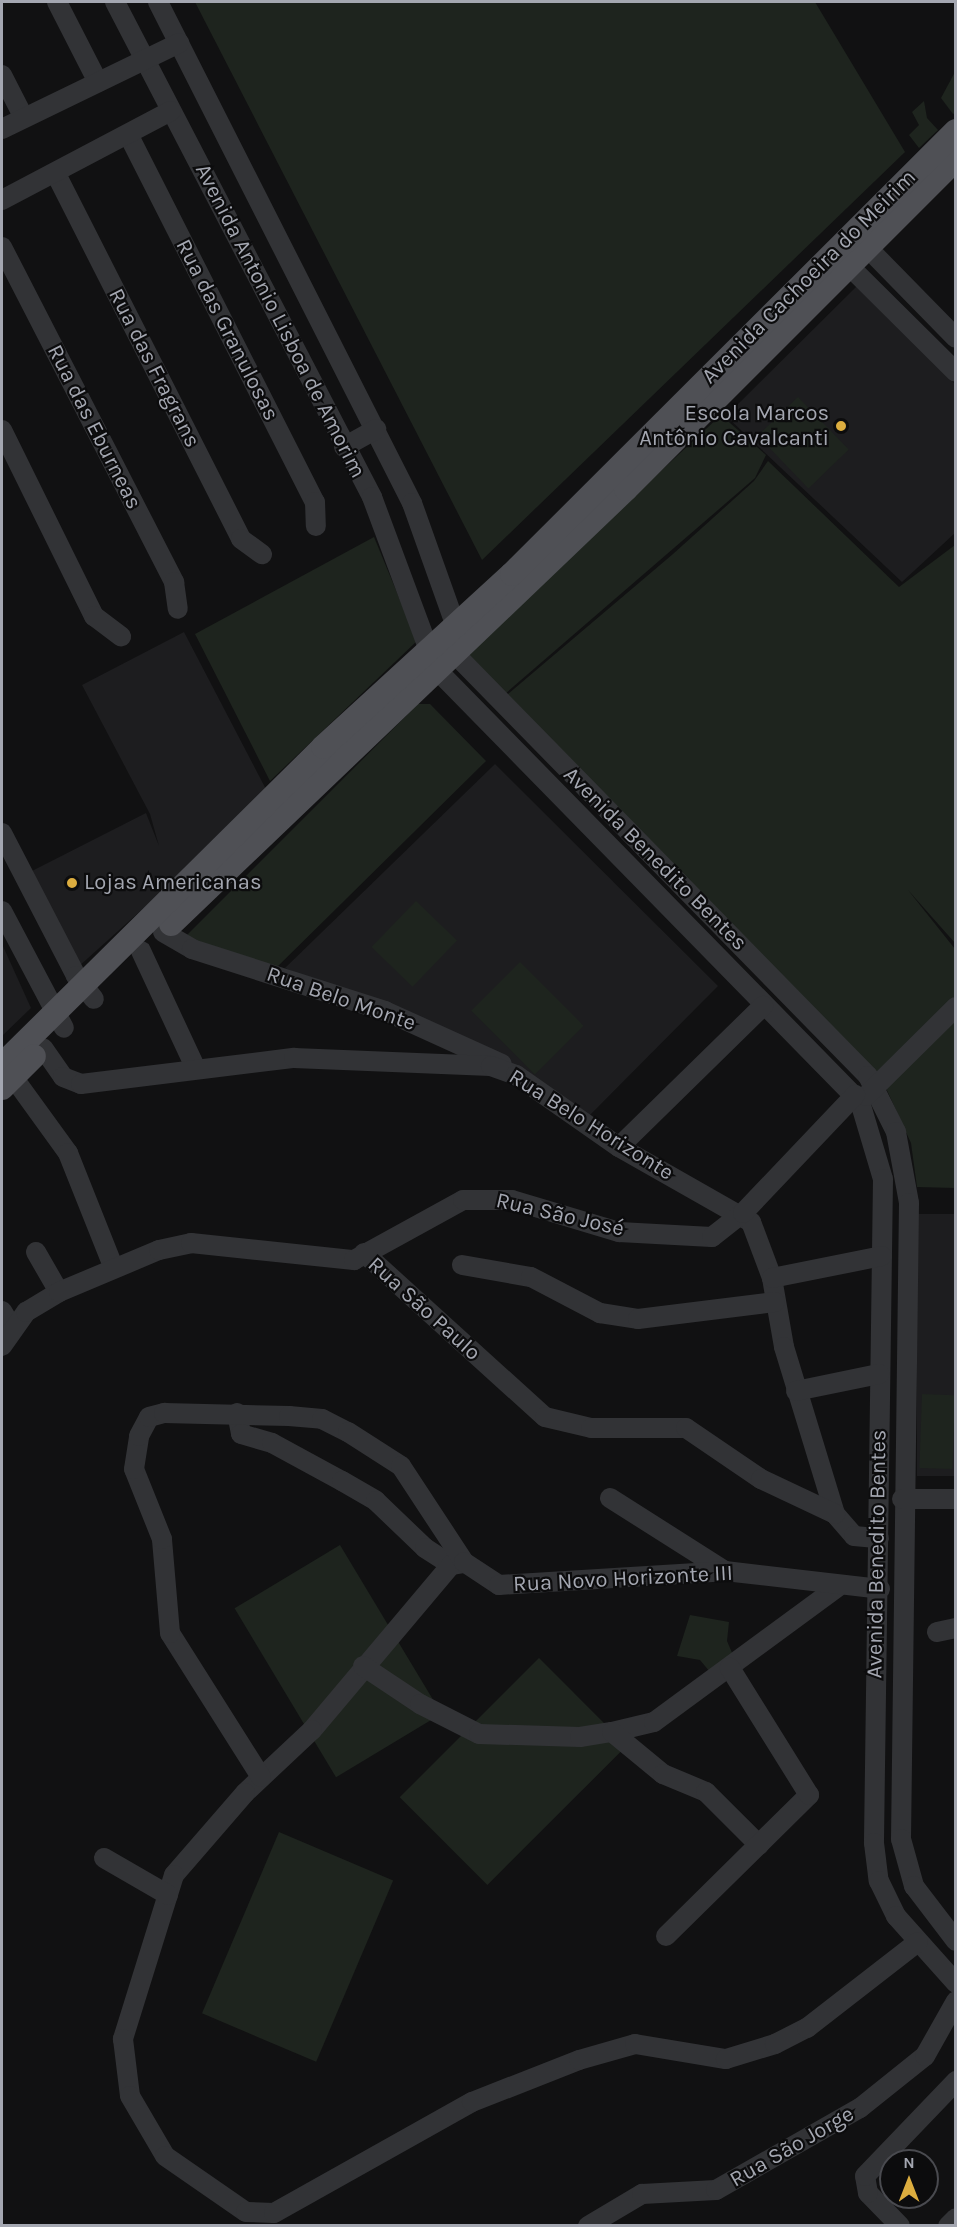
<!DOCTYPE html>
<meta charset="utf-8">
<style>
body{margin:0}
#map{position:relative;width:957px;height:2227px;overflow:hidden;background:#111112;font-family:Karla,sans-serif}
div>[style]{position:absolute}
.built>*{inset:0;background:#1d1d1f;transform-origin:0 0}
.green>*{inset:0;background:#1e241e;transform-origin:0 0}
.minor>*{height:20px;margin:-10px;padding:0 10px;transform-origin:10px;border-radius:10px;background:#323336}
.major>*{height:24px;margin:-12px;padding:0 12px;transform-origin:12px;border-radius:12px;background:#4f5055}
.dots>*{width:16px;height:16px;translate:-50% -50%;box-sizing:border-box;border:3px solid #0c0c0d;border-radius:50%}
span{translate:-50% -50%;white-space:nowrap;text-align:center;line-height:1.15;-webkit-text-stroke:4.5px #0c0c0d;paint-order:stroke}
.street-label{font-size:22px;color:#a4a7b1}
.poi-label{font-size:22px;color:#a4a7b1}
.right{translate:-100% -50%;text-align:right}
.left{translate:0 -50%;text-align:left}
.frame{position:absolute;inset:0;border:3px solid #a4a7b1;pointer-events:none}
.north{position:absolute;left:879px;top:2149px;width:60px;height:60px;box-sizing:border-box;background:#0c0c0d;border:2px solid #494a4f;border-radius:50%;rotate:0deg;font-size:16px;font-weight:700;line-height:24px;text-align:center;color:#a4a7b1}
.north::after{content:'';display:block;margin:auto;width:21px;height:27px;background:#dcad3f;clip-path:polygon(50% 0,100% 100%,50% 72%,0 100%)}
</style>
<div id="map">
<div class="built">
<div style="clip-path:polygon(857px 286px,955px 384px,955px 533px,902px 582px,726px 416px)"></div>
<div style="clip-path:polygon(184px 632px,269px 795px,77px 968px,28px 873px,146px 813px,159px 846px,150px 814px,82px 685px)"></div>
<div style="clip-path:polygon(495px 764px,718px 986px,588px 1117px,520px 1070px,285px 968px)"></div>
<div style="clip-path:polygon(2px 944px,31px 1008px,2px 1036px)"></div>
<div style="left:917px;top:1214px;width:38px;height:262px"></div>
</div>
<div class="green">
<div style="clip-path:polygon(195px 2px,815px 2px,905px 152px,482px 560px)"></div>
<div style="clip-path:polygon(955px 72px,955px 113px,953px 114px,941px 98px)"></div>
<div style="clip-path:polygon(924px 101px,927px 118px,938px 130px,919px 148px,909px 135px,919px 125px,912px 112px)"></div>
<div style="left:798px;top:397px;width:73px;height:56px;rotate:46deg"></div>
<div style="clip-path:polygon(721px 415px,766px 455px,755px 478px,498px 700px,461px 657px)"></div>
<div style="clip-path:polygon(768px 461px,899px 587px,955px 545px,955px 943px,908px 890px,955px 949px,955px 996px,875px 1076px,502px 699px,673px 554px,754px 481px)"></div>
<div style="clip-path:polygon(374px 537px,417px 641px,270px 781px,195px 634px)"></div>
<div style="clip-path:polygon(418px 704px,430px 704px,486px 761px,273px 971px,186px 936px)"></div>
<div style="left:416px;top:901px;width:57px;height:64px;rotate:44deg"></div>
<div style="left:520px;top:962px;width:90px;height:69px;rotate:45deg"></div>
<div style="clip-path:polygon(955px 1016px,955px 1188px,917px 1187px,911px 1143px,886px 1088px)"></div>
<div style="left:922px;top:1394px;width:33px;height:74px;rotate:2deg"></div>
<div style="left:340px;top:1545px;width:197px;height:123px;rotate:59deg"></div>
<div style="clip-path:polygon(690px 1615px,729px 1622px,727px 1641px,733px 1655px,710px 1672px,700px 1660px,677px 1656px)"></div>
<div style="left:539px;top:1658px;width:124px;height:197px;rotate:45deg"></div>
<div style="left:279px;top:1832px;width:124px;height:197px;rotate:23deg"></div>
</div>
<div class="minor">
<div style="left:57px;top:2px;width:90px;rotate:62.9deg"></div>
<div style="left:115px;top:2px;width:558px;rotate:62.56deg"></div>
<div style="left:372px;top:497px;width:184px;rotate:69.6deg"></div>
<div style="left:436px;top:669px;width:606px;rotate:45.6deg"></div>
<div style="left:860px;top:1102px;width:80px;rotate:73.4deg"></div>
<div style="left:883px;top:1179px;width:664px;rotate:90.78deg"></div>
<div style="left:874px;top:1843px;width:38px;rotate:83deg"></div>
<div style="left:879px;top:1881px;width:39px;rotate:64deg"></div>
<div style="left:896px;top:1916px;width:90px;rotate:48.2deg"></div>
<div style="left:158px;top:2px;width:562px;rotate:63.12deg"></div>
<div style="left:412px;top:503px;width:128px;rotate:70.4deg"></div>
<div style="left:455px;top:624px;width:29px;rotate:92deg"></div>
<div style="left:454px;top:653px;width:592px;rotate:45.62deg"></div>
<div style="left:868px;top:1076px;width:63px;rotate:63.4deg"></div>
<div style="left:896px;top:1132px;width:72px;rotate:79.6deg"></div>
<div style="left:909px;top:1203px;width:636px;rotate:90.72deg"></div>
<div style="left:901px;top:1839px;width:49px;rotate:74.5deg"></div>
<div style="left:914px;top:1886px;width:69px;rotate:52.6deg"></div>
<div style="left:2px;top:75px;width:48px;rotate:62.9deg"></div>
<div style="left:2px;top:129px;width:197px;rotate:-25.9deg"></div>
<div style="left:129px;top:136px;width:411px;rotate:63.1deg"></div>
<div style="left:315px;top:502px;width:24px;rotate:88deg"></div>
<div style="left:56px;top:174px;width:409px;rotate:63.1deg"></div>
<div style="left:241px;top:539px;width:26px;rotate:36deg"></div>
<div style="left:2px;top:200px;width:191px;rotate:-27.8deg"></div>
<div style="left:857px;top:237px;width:141px;rotate:45.6deg"></div>
<div style="left:2px;top:247px;width:377px;rotate:62.8deg"></div>
<div style="left:174px;top:582px;width:27px;rotate:82deg"></div>
<div style="left:840px;top:257px;width:163px;rotate:44.8deg"></div>
<div style="left:2px;top:430px;width:208px;rotate:63.7deg"></div>
<div style="left:94px;top:616px;width:34px;rotate:37deg"></div>
<div style="left:344px;top:447px;width:37px;rotate:-29deg"></div>
<div style="left:2px;top:833px;width:161px;rotate:62.6deg"></div>
<div style="left:76px;top:976px;width:29px;rotate:52deg"></div>
<div style="left:2px;top:911px;width:132px;rotate:62.1deg"></div>
<div style="left:163px;top:932px;width:34px;rotate:30deg"></div>
<div style="left:192px;top:949px;width:203px;rotate:17.8deg"></div>
<div style="left:385px;top:1011px;width:128px;rotate:24.4deg"></div>
<div style="left:141px;top:951px;width:128px;rotate:65deg"></div>
<div style="left:43px;top:1048px;width:35px;rotate:55deg"></div>
<div style="left:63px;top:1077px;width:19px;rotate:21deg"></div>
<div style="left:81px;top:1084px;width:215px;rotate:-7deg"></div>
<div style="left:294px;top:1058px;width:197px;rotate:2.3deg"></div>
<div style="left:491px;top:1066px;width:27px;rotate:20deg"></div>
<div style="left:516px;top:1075px;width:126px;rotate:35deg"></div>
<div style="left:619px;top:1147px;width:152px;rotate:29.6deg"></div>
<div style="left:751px;top:1222px;width:60px;rotate:69.4deg"></div>
<div style="left:772px;top:1278px;width:70px;rotate:80.1deg"></div>
<div style="left:784px;top:1347px;width:175px;rotate:73deg"></div>
<div style="left:835px;top:1514px;width:29px;rotate:49deg"></div>
<div style="left:854px;top:1536px;width:25px;rotate:5deg"></div>
<div style="left:13px;top:1077px;width:94px;rotate:54.1deg"></div>
<div style="left:68px;top:1153px;width:122px;rotate:68.3deg"></div>
<div style="left:866px;top:1096px;width:127px;rotate:-44.7deg"></div>
<div style="left:619px;top:1147px;width:202px;rotate:-44.4deg"></div>
<div style="left:36px;top:1252px;width:46px;rotate:60.1deg"></div>
<div style="left:364px;top:1253px;width:244px;rotate:42.2deg"></div>
<div style="left:545px;top:1417px;width:47px;rotate:13.4deg"></div>
<div style="left:591px;top:1428px;width:95px"></div>
<div style="left:686px;top:1428px;width:91px;rotate:34.2deg"></div>
<div style="left:761px;top:1479px;width:82px;rotate:25.3deg"></div>
<div style="left:462px;top:1265px;width:70px;rotate:9.9deg"></div>
<div style="left:531px;top:1277px;width:78px;rotate:27.6deg"></div>
<div style="left:600px;top:1313px;width:38px;rotate:9deg"></div>
<div style="left:638px;top:1319px;width:138px;rotate:-7.1deg"></div>
<div style="left:772px;top:1278px;width:112px;rotate:-11.3deg"></div>
<div style="left:2px;top:1311px;width:21px;rotate:59deg"></div>
<div style="left:2px;top:1346px;width:42px;rotate:-54.8deg"></div>
<div style="left:26px;top:1312px;width:39px;rotate:-31deg"></div>
<div style="left:59px;top:1292px;width:108px;rotate:-22.8deg"></div>
<div style="left:159px;top:1250px;width:33px;rotate:-12deg"></div>
<div style="left:191px;top:1243px;width:164px;rotate:6deg"></div>
<div style="left:354px;top:1260px;width:124px;rotate:-28.8deg"></div>
<div style="left:463px;top:1200px;width:49px"></div>
<div style="left:512px;top:1200px;width:112px;rotate:16.7deg"></div>
<div style="left:619px;top:1232px;width:93px;rotate:3.1deg"></div>
<div style="left:712px;top:1237px;width:39px;rotate:-38deg"></div>
<div style="left:743px;top:1213px;width:163px;rotate:-46.5deg"></div>
<div style="left:796px;top:1391px;width:85px;rotate:-11.6deg"></div>
<div style="left:237px;top:1413px;width:21px;rotate:79deg"></div>
<div style="left:241px;top:1434px;width:32px;rotate:16deg"></div>
<div style="left:272px;top:1443px;width:80px;rotate:28.5deg"></div>
<div style="left:342px;top:1481px;width:39px;rotate:30deg"></div>
<div style="left:376px;top:1501px;width:68px;rotate:43.8deg"></div>
<div style="left:425px;top:1548px;width:31px;rotate:33deg"></div>
<div style="left:451px;top:1565px;width:12px;rotate:-9deg"></div>
<div style="left:610px;top:1498px;width:136px;rotate:32.4deg"></div>
<div style="left:902px;top:1499px;width:54px"></div>
<div style="left:451px;top:1565px;width:216px;rotate:130.1deg"></div>
<div style="left:312px;top:1730px;width:92px;rotate:136.8deg"></div>
<div style="left:245px;top:1793px;width:108px;rotate:130.9deg"></div>
<div style="left:174px;top:1875px;width:172px;rotate:107.3deg"></div>
<div style="left:123px;top:2039px;width:57px;rotate:83deg"></div>
<div style="left:130px;top:2096px;width:69px;rotate:59.7deg"></div>
<div style="left:165px;top:2156px;width:98px;rotate:34.7deg"></div>
<div style="left:246px;top:2212px;width:28px;rotate:2deg"></div>
<div style="left:274px;top:2213px;width:227px;rotate:-29.3deg"></div>
<div style="left:472px;top:2102px;width:115px;rotate:-21.4deg"></div>
<div style="left:579px;top:2060px;width:58px;rotate:-15.9deg"></div>
<div style="left:635px;top:2044px;width:92px;rotate:9.4deg"></div>
<div style="left:726px;top:2059px;width:51px;rotate:-17deg"></div>
<div style="left:775px;top:2044px;width:36px;rotate:-27deg"></div>
<div style="left:807px;top:2028px;width:140px;rotate:-37.8deg"></div>
<div style="left:937px;top:1632px;width:19px;rotate:-12deg"></div>
<div style="left:363px;top:1666px;width:69px;rotate:33.7deg"></div>
<div style="left:420px;top:1704px;width:66px;rotate:27deg"></div>
<div style="left:479px;top:1734px;width:101px;rotate:1.7deg"></div>
<div style="left:580px;top:1737px;width:32px;rotate:-9deg"></div>
<div style="left:612px;top:1732px;width:43px;rotate:-13.4deg"></div>
<div style="left:654px;top:1722px;width:228px;rotate:-36.3deg"></div>
<div style="left:612px;top:1732px;width:66px;rotate:39.5deg"></div>
<div style="left:663px;top:1774px;width:47px;rotate:22.7deg"></div>
<div style="left:706px;top:1792px;width:75px;rotate:45deg"></div>
<div style="left:261px;top:1777px;width:170px;rotate:-122.3deg"></div>
<div style="left:170px;top:1633px;width:94px;rotate:-94.9deg"></div>
<div style="left:162px;top:1539px;width:75px;rotate:-111.8deg"></div>
<div style="left:134px;top:1469px;width:33px;rotate:-81deg"></div>
<div style="left:139px;top:1436px;width:21px;rotate:-62deg"></div>
<div style="left:149px;top:1417px;width:16px;rotate:-15deg"></div>
<div style="left:164px;top:1413px;width:125px;rotate:1.4deg"></div>
<div style="left:289px;top:1416px;width:33px;rotate:5deg"></div>
<div style="left:322px;top:1419px;width:29px;rotate:27deg"></div>
<div style="left:348px;top:1432px;width:63px;rotate:32.7deg"></div>
<div style="left:401px;top:1466px;width:115px;rotate:56.7deg"></div>
<div style="left:464px;top:1562px;width:42px;rotate:33.3deg"></div>
<div style="left:499px;top:1585px;width:226px;rotate:-3.5deg"></div>
<div style="left:725px;top:1571px;width:156px;rotate:6.6deg"></div>
<div style="left:104px;top:1858px;width:74px;rotate:30deg"></div>
<div style="left:666px;top:1936px;width:201px;rotate:-44.6deg"></div>
<div style="left:809px;top:1795px;width:150px;rotate:-121.9deg"></div>
<div style="left:588px;top:2226px;width:63px;rotate:-30.7deg"></div>
<div style="left:642px;top:2194px;width:74px;rotate:-3.1deg"></div>
<div style="left:716px;top:2190px;width:166px;rotate:-29.7deg"></div>
<div style="left:860px;top:2108px;width:83px;rotate:-38.7deg"></div>
<div style="left:925px;top:2056px;width:63px;rotate:-60.6deg"></div>
<div style="left:900px;top:2226px;width:46px;rotate:-134.1deg"></div>
<div style="left:868px;top:2193px;width:17px;rotate:-100deg"></div>
<div style="left:865px;top:2176px;width:132px;rotate:-46.2deg"></div>
<div style="left:948px;top:2226px;width:11px;rotate:-45deg"></div>
</div>
<div class="major">
<div style="left:171px;top:924px;width:629px;rotate:-43.71deg"></div>
<div style="left:626px;top:489px;width:467px;rotate:-45deg"></div>
<div style="left:2px;top:1065px;width:452px;rotate:-44.7deg"></div>
<div style="left:323px;top:747px;width:256px;rotate:-42.5deg"></div>
<div style="left:512px;top:574px;width:627px;rotate:-44.94deg"></div>
<div style="left:2px;top:1088px;width:45px;rotate:-45deg"></div>
</div>
<div class="dots">
<div style="left:841px;top:426px;background:#dcad3f"></div>
<div style="left:72px;top:883px;background:#dcad3f"></div>
</div>
<div class="street-label">
<span style="left:809px;top:277px;rotate:-45deg">Avenida Cachoeira do Meirim</span>
<span style="left:280px;top:321px;rotate:63deg">Avenida Antonio Lisboa de Amorim</span>
<span style="left:227px;top:330px;rotate:63deg">Rua das Granulosas</span>
<span style="left:154px;top:368px;rotate:63deg">Rua das Fragrans</span>
<span style="left:94px;top:427px;rotate:63deg">Rua das Eburneas</span>
<span style="left:655px;top:859px;rotate:45deg">Avenida Benedito Bentes</span>
<span style="left:341px;top:999px;rotate:19deg">Rua Belo Monte</span>
<span style="left:591px;top:1125px;rotate:32deg">Rua Belo Horizonte</span>
<span style="left:560px;top:1215px;rotate:13deg">Rua São José</span>
<span style="left:424px;top:1309px;rotate:42deg">Rua São Paulo</span>
<span style="left:877px;top:1554px;rotate:-89deg">Avenida Benedito Bentes</span>
<span style="left:623px;top:1579px;rotate:-3deg">Rua Novo Horizonte III</span>
<span style="left:792px;top:2147px;rotate:-30deg">Rua São Jorge</span>
</div>
<div class="poi-label">
<span class="right" style="left:829px;top:426px">Escola Marcos<br>Antônio Cavalcanti</span>
<span class="left" style="left:84px;top:883px">Lojas Americanas</span>
</div>
<div class="frame"></div>
<div class="north">N</div>
</div>
